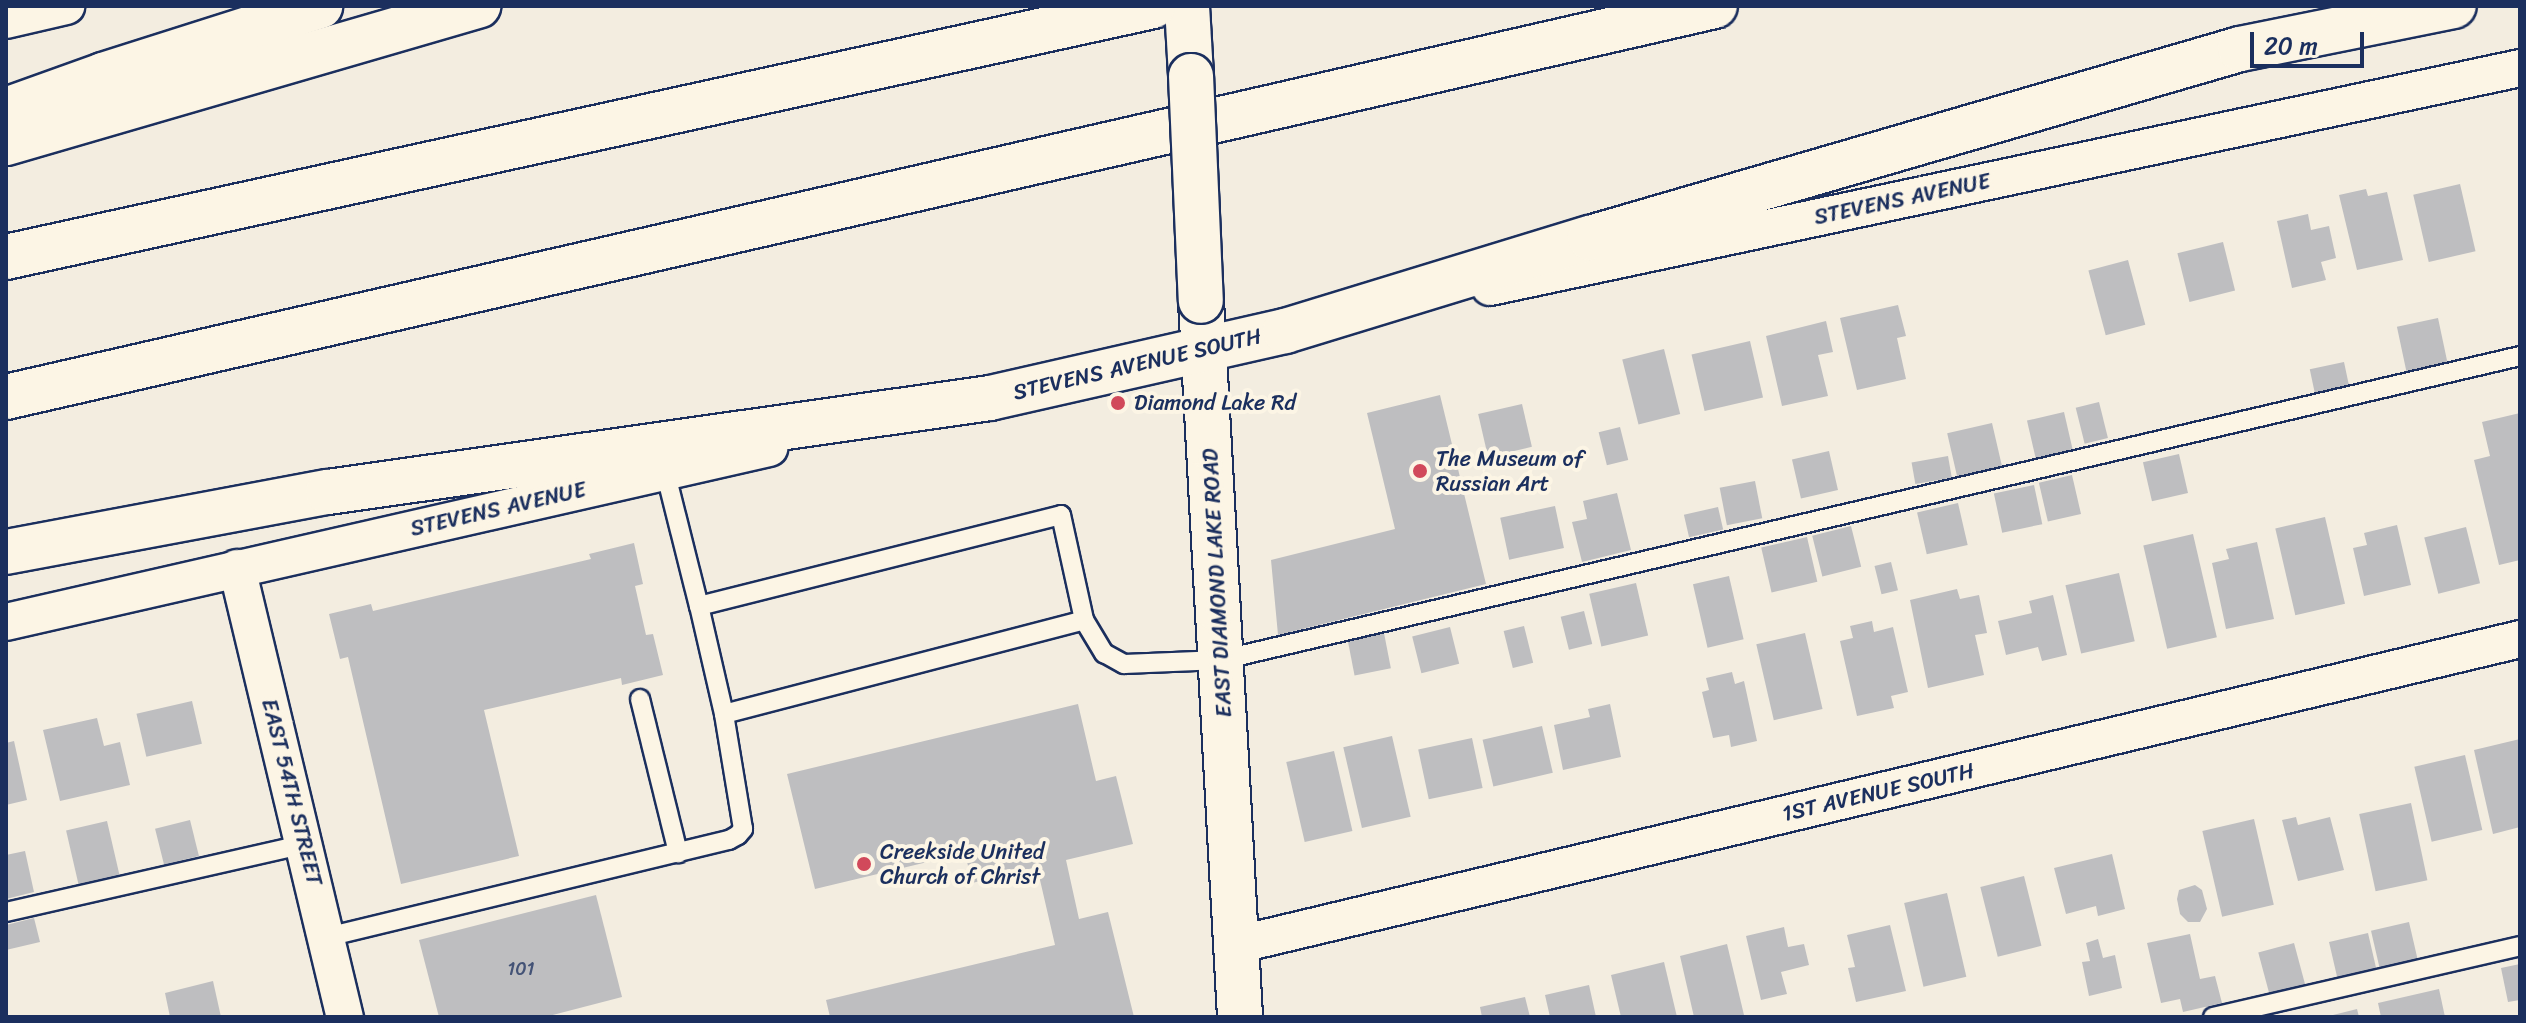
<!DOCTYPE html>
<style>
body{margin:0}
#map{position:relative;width:2526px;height:1023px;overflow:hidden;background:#f3ede0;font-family:Sriracha,sans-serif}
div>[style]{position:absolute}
.building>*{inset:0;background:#bebec0;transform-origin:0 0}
.roads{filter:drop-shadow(2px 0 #1b2f5e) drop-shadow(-2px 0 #1b2f5e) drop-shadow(0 2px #1b2f5e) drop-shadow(0 -2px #1b2f5e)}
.service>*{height:18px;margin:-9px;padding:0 9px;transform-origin:9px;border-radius:9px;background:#fcf5e5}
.minor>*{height:36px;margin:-18px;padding:0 18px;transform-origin:18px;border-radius:18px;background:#fcf5e5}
.tertiary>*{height:44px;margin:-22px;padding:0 22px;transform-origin:22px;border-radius:22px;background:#fcf5e5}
.motorway>*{height:44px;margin:-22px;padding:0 22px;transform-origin:22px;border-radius:22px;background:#fcf5e5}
.bridges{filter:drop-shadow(2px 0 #1b2f5e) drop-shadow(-2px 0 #1b2f5e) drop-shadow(0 2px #1b2f5e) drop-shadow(0 -2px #1b2f5e)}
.tertiary-bridge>*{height:44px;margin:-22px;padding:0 22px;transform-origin:22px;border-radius:22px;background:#fcf5e5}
.dots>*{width:22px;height:22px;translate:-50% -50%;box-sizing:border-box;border:4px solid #fcf5e5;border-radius:50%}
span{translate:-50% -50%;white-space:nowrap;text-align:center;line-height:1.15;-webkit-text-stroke:8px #fcf5e5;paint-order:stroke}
.number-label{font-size:18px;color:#445376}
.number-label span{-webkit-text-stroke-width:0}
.street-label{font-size:22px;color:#1b2f5e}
.poi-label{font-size:22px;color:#1b2f5e}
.left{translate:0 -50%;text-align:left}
.frame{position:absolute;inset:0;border:8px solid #1b2f5e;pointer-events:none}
.scale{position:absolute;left:2250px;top:32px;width:114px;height:36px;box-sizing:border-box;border:4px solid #1b2f5e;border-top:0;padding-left:10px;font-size:24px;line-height:28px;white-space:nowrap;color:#1b2f5e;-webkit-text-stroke:6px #fcf5e5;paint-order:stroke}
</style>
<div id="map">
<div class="building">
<div style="left:2460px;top:184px;width:69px;height:48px;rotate:77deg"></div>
<div style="clip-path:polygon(2366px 189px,2368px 196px,2387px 192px,2403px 260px,2357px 270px,2339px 195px)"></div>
<div style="clip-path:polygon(2308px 214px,2311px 230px,2329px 226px,2336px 258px,2321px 262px,2326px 280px,2292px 288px,2277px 221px)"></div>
<div style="left:2223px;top:242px;width:50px;height:47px;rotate:76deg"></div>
<div style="left:2128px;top:260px;width:67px;height:41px;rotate:75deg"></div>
<div style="clip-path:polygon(1898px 305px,1906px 336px,1897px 338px,1906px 379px,1857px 390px,1840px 318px)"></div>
<div style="left:2438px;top:318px;width:47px;height:42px;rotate:78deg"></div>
<div style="clip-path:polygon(1826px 321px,1833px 352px,1818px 355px,1828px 396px,1782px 406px,1766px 336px)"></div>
<div style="left:1750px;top:341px;width:58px;height:60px;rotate:77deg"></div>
<div style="left:1664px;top:349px;width:67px;height:43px;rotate:76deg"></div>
<div style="left:2344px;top:362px;width:24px;height:35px;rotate:78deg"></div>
<div style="clip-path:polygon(1440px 395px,1486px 584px,1278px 635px,1271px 560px,1395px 529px,1367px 413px)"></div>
<div style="left:2099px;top:402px;width:37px;height:24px;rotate:76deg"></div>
<div style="left:1522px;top:404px;width:44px;height:45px;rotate:77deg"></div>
<div style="left:2064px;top:412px;width:40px;height:38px;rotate:77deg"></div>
<div style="clip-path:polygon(2520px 413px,2520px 560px,2499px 565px,2474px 460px,2490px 456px,2482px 422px)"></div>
<div style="left:1992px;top:423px;width:45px;height:46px;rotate:77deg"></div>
<div style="left:1620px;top:427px;width:34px;height:22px;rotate:76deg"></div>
<div style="left:1829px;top:451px;width:40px;height:38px;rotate:77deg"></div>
<div style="left:2179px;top:454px;width:40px;height:37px;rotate:77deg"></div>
<div style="left:1948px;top:456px;width:22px;height:37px;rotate:80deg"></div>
<div style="left:2072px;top:475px;width:40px;height:34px;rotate:77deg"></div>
<div style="left:1755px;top:481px;width:38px;height:36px;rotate:79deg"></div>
<div style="left:2034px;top:485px;width:40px;height:41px;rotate:78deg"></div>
<div style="clip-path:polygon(1617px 493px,1631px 550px,1582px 562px,1572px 522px,1587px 519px,1583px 501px)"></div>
<div style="left:1958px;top:503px;width:43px;height:42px;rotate:77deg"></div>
<div style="left:1555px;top:506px;width:43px;height:56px;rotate:78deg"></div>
<div style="left:1718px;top:507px;width:23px;height:35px;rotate:77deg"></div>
<div style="left:2325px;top:517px;width:89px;height:51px;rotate:77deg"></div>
<div style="clip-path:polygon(2397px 525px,2411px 585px,2364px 596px,2353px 548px,2367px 545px,2364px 533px)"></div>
<div style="left:1851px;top:526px;width:42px;height:40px;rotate:76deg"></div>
<div style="left:2466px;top:527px;width:58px;height:43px;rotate:76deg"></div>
<div style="left:2193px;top:534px;width:106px;height:51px;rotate:77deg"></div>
<div style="left:1807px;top:537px;width:46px;height:47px;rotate:77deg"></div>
<div style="clip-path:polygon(2257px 542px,2274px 619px,2226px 629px,2212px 563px,2229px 559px,2226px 549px)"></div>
<div style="clip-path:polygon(634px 543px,643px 584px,635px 586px,646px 635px,653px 634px,663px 675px,622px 685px,621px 678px,484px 710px,519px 856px,401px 884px,348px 657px,340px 659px,329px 614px,371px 604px,373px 611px,591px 559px,589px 554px)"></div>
<div style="left:1891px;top:562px;width:29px;height:17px;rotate:76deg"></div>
<div style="left:2119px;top:573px;width:70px;height:55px;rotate:77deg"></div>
<div style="left:1729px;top:576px;width:65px;height:37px;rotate:77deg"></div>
<div style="left:1636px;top:583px;width:54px;height:48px;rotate:77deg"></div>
<div style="clip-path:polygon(1957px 589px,1960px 599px,1979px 595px,1987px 633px,1975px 635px,1984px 675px,1928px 688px,1910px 600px)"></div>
<div style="clip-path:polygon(2053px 595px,2067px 655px,2042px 661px,2038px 647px,2006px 655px,1998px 621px,2032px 613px,2029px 601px)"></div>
<div style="left:1584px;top:611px;width:34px;height:24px;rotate:76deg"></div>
<div style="clip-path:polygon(1872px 621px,1874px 632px,1893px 627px,1908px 692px,1891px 696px,1894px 708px,1857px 716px,1840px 641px,1853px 638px,1850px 626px)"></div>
<div style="left:1524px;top:626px;width:38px;height:21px;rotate:76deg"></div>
<div style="left:1450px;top:627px;width:38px;height:39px;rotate:76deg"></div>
<div style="left:1384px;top:633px;width:36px;height:37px;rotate:79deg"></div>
<div style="left:1805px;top:633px;width:78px;height:50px;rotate:77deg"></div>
<div style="clip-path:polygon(1732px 672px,1735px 684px,1744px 681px,1757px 741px,1731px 747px,1729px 735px,1713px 738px,1702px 692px,1709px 690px,1706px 678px)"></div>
<div style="left:192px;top:701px;width:44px;height:57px;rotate:77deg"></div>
<div style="clip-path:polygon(1078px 704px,1096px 781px,1116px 776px,1133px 844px,1066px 860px,1079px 919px,1108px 912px,1134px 1017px,830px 1017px,826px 1000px,1055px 945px,1037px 867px,972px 883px,965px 853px,815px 889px,787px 774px)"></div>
<div style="clip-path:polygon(1610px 704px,1621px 757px,1563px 770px,1554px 725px,1590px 717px,1588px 709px)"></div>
<div style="clip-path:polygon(97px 718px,104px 746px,120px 742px,130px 785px,60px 801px,43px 730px)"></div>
<div style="left:1542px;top:726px;width:48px;height:61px;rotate:77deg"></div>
<div style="left:1392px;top:736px;width:83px;height:50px;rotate:77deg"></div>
<div style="left:1472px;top:738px;width:51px;height:55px;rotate:78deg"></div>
<div style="clip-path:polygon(2520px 739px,2520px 827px,2493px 834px,2474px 750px)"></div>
<div style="clip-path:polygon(14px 741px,27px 800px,6px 805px,6px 743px)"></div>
<div style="left:1334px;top:751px;width:82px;height:49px;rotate:77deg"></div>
<div style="left:2465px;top:755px;width:77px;height:52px;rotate:77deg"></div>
<div style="left:2411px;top:803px;width:79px;height:53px;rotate:78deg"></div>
<div style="clip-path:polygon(2296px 817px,2298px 825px,2330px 817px,2344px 870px,2298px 881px,2282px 820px)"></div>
<div style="left:2254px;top:819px;width:88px;height:53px;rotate:77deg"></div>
<div style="left:190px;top:820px;width:37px;height:36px;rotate:76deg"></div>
<div style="left:107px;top:821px;width:55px;height:42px;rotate:77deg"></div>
<div style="clip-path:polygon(25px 851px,34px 892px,6px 899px,6px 855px)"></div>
<div style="clip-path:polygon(2112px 854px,2125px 909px,2098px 916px,2096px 906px,2066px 914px,2054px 868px)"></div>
<div style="left:2024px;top:876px;width:72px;height:45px;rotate:76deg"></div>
<div style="clip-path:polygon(2195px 885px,2202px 890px,2207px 909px,2200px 922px,2188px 922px,2180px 914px,2177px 899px,2179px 890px)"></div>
<div style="left:1947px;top:893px;width:86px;height:44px;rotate:77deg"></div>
<div style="clip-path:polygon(596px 895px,622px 997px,545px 1017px,439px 1017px,419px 940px)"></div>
<div style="clip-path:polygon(34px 918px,40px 942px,6px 950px,6px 925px)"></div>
<div style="left:2409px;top:922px;width:39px;height:39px;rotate:77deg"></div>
<div style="clip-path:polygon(1890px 925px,1906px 991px,1856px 1002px,1848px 968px,1855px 967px,1847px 935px)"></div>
<div style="clip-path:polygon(1784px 927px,1788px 947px,1804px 944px,1809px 965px,1781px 972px,1787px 994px,1761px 1000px,1746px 936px)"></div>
<div style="left:2368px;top:933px;width:36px;height:40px;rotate:77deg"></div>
<div style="clip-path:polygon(2190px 934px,2200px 979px,2215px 976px,2222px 1003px,2183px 1012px,2180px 999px,2161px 1003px,2147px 943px)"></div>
<div style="clip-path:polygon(2098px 939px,2103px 958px,2115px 955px,2122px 988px,2089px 996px,2082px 962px,2090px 961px,2086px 943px)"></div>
<div style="left:2294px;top:943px;width:43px;height:37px;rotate:75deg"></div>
<div style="clip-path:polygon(1727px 944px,1744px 1015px,1694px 1017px,1680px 956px)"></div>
<div style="clip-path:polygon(1664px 962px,1677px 1017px,1621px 1017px,1611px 975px)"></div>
<div style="clip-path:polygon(2520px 964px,2520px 1000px,2508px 1002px,2501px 968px)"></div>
<div style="clip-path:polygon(213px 981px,221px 1017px,170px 1017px,165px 993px)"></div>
<div style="clip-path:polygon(1589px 985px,1596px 1017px,1550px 1017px,1545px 995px)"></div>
<div style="clip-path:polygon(2439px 989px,2445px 1017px,2381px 1017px,2378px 1003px)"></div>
<div style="clip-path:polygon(1525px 997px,1530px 1017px,1482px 1017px,1480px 1007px)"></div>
<div style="clip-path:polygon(2357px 1009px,2359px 1017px,2329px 1017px,2329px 1016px)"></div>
</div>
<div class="roads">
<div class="service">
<div style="left:665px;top:471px;width:139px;rotate:75.9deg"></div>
<div style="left:699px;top:606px;width:373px;rotate:-14.1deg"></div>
<div style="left:1061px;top:515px;width:107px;rotate:77.6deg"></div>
<div style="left:1084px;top:620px;width:39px;rotate:59deg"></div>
<div style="left:1104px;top:653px;width:23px;rotate:29deg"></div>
<div style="left:1124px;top:664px;width:97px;rotate:-2.4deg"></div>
<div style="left:1221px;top:660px;width:1334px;rotate:-13.17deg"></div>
<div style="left:640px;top:699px;width:159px;rotate:76.1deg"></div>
<div style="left:724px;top:714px;width:372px;rotate:-14.6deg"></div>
<div style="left:6px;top:912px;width:307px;rotate:-12.8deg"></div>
<div style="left:327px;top:937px;width:414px;rotate:-13.6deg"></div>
<div style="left:729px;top:840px;width:10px;rotate:-29deg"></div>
<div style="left:738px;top:835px;width:8px;rotate:-50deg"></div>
<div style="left:743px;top:829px;width:117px;rotate:-99.4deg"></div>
<div style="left:724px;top:714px;width:111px;rotate:-103deg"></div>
<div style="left:2213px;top:1017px;width:315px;rotate:-13deg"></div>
</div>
<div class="minor">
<div style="left:6px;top:20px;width:62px;rotate:-13.1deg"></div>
<div style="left:1490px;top:287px;width:1053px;rotate:-12deg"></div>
<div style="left:237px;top:568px;width:462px;rotate:76.5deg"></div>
<div style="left:6px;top:622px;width:783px;rotate:-12.85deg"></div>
<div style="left:1236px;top:945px;width:1320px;rotate:-13.4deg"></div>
</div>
<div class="tertiary">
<div style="left:1187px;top:6px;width:70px;rotate:86.7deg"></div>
<div style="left:1201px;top:301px;width:717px;rotate:86.88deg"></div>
<div style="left:990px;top:398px;width:303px;rotate:-12.8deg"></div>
</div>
<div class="motorway">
<div style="left:6px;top:110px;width:103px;rotate:-19.8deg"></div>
<div style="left:103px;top:75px;width:228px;rotate:-17.6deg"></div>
<div style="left:6px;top:143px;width:492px;rotate:-16.2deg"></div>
<div style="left:6px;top:257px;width:1174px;rotate:-12.34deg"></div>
<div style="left:1285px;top:331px;width:319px;rotate:-17deg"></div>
<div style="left:1590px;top:238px;width:677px;rotate:-16.21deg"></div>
<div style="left:2240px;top:49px;width:218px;rotate:-11.4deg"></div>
<div style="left:6px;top:397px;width:1753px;rotate:-12.89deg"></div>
<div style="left:6px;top:552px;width:328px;rotate:-10.6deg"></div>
<div style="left:328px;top:492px;width:669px;rotate:-8.08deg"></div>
</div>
</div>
<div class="bridges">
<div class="tertiary-bridge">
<div style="left:1191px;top:76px;width:225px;rotate:87.5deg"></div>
</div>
</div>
<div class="dots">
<div style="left:1118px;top:403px;background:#d1495b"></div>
<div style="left:1420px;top:471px;background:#d1495b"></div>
<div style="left:864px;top:864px;background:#d1495b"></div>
</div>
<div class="number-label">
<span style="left:521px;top:969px">101</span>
</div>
<div class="street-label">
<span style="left:1902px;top:199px;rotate:-12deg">STEVENS AVENUE</span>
<span style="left:1137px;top:364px;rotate:-13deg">STEVENS AVENUE SOUTH</span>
<span style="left:498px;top:509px;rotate:-13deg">STEVENS AVENUE</span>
<span style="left:1217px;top:583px;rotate:-93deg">EAST DIAMOND LAKE ROAD</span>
<span style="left:292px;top:792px;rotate:76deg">EAST 54TH STREET</span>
<span style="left:1878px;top:792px;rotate:-13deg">1ST AVENUE SOUTH</span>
</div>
<div class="poi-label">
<span class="left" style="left:1134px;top:403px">Diamond Lake Rd</span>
<span class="left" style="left:1436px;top:471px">The Museum of<br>Russian Art</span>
<span class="left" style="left:880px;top:864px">Creekside United<br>Church of Christ</span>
</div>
<div class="frame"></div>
<div class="scale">20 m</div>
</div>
